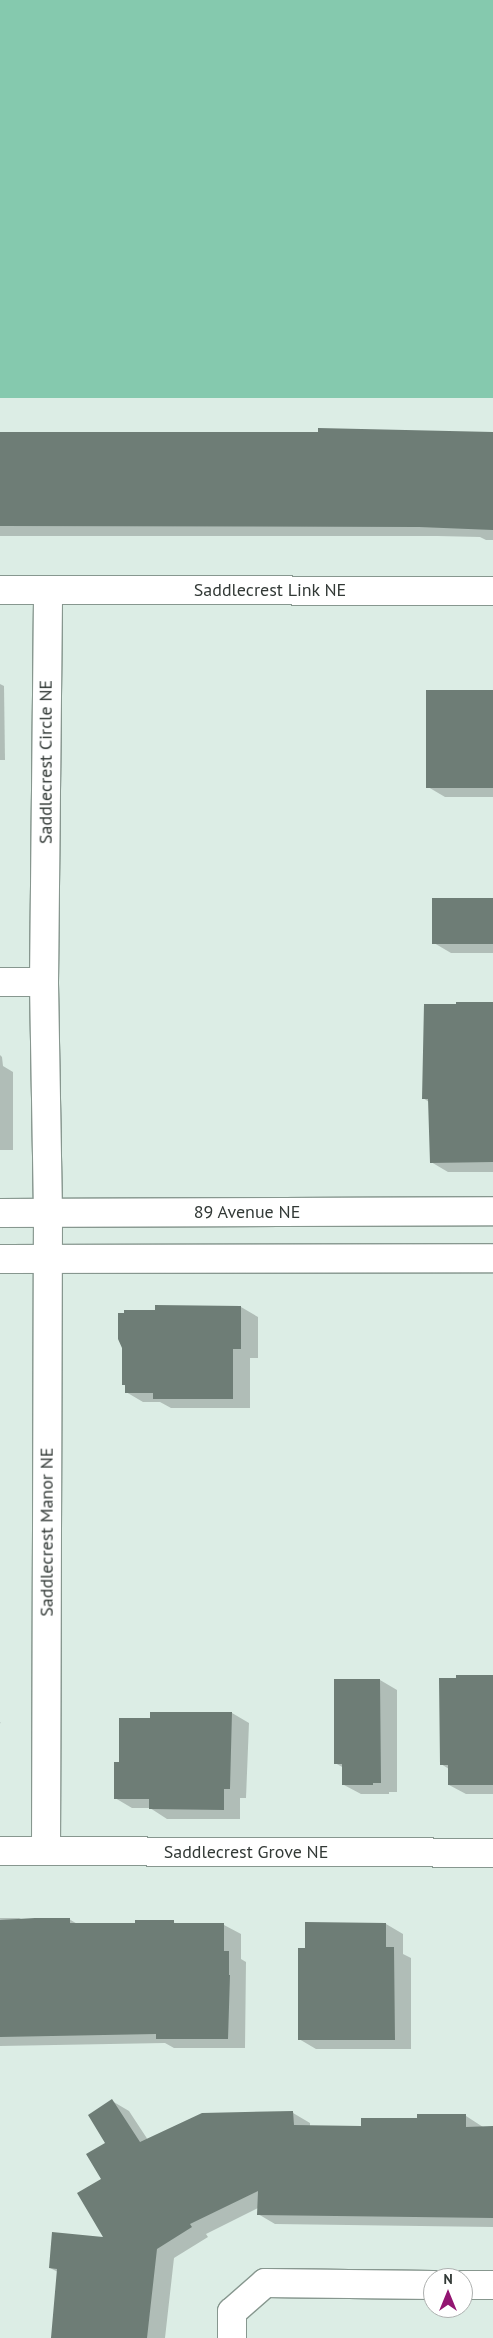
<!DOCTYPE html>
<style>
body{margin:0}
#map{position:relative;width:493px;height:2338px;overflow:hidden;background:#dcede5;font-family:"PT Sans",sans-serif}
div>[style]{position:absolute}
.green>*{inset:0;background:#85c9ae;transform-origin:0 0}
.shadow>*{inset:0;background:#0003;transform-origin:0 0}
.building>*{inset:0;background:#6e7d76;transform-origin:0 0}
.roads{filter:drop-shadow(1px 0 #87978f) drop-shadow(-1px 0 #87978f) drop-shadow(0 1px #87978f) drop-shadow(0 -1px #87978f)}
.minor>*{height:28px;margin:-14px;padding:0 14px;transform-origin:14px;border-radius:14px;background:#fff}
span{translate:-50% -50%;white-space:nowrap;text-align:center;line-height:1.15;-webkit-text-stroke:5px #fff;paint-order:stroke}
.street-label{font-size:18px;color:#323936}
.north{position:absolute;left:423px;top:2268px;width:50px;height:50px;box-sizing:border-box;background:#fff;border:1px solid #adb0af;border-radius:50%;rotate:0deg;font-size:14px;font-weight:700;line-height:20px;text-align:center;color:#323936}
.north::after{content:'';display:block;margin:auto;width:18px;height:22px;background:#931672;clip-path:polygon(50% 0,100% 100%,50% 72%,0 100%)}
</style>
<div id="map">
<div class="green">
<div style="left:0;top:0;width:493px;height:398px"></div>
</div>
<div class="shadow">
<div style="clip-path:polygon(320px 429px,493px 433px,493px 540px,486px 540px,480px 537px,437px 536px,0 536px,0 433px,320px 433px)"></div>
<div style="clip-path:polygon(0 684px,4px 686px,5px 760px,0 760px)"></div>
<div style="clip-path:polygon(493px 691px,493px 797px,445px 797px,428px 787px)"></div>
<div style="clip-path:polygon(493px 899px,493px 953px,451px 953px,434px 943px)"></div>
<div style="clip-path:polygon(493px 1004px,493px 1172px,448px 1172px,431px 1162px,429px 1102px,423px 1098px)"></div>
<div style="clip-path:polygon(0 1055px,2px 1057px,3px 1066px,13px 1072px,13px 1150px,0 1150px)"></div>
<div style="clip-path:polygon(241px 1307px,258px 1317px,258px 1358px,250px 1358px,250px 1408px,171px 1408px,160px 1402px,143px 1402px,126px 1392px,126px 1386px,123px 1384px)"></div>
<div style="clip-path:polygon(493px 1676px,493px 1794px,466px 1794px,449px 1785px,449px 1769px,441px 1764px)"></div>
<div style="clip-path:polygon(380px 1680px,397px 1690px,397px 1792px,389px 1792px,389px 1794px,361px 1794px,344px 1785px,344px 1768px,335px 1763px)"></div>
<div style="clip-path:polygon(232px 1713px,249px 1723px,246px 1798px,240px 1798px,240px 1819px,167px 1819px,150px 1808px,132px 1808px,115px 1798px,120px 1763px)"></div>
<div style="left:0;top:1722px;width:1px;height:37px;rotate:45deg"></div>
<div style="clip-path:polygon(0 1918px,19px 1918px,23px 1920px,69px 1919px,79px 1925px,173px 1922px,178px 1925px,224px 1925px,241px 1934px,241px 1959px,246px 1962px,245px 2048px,174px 2048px,165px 2043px,0 2046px)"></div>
<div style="clip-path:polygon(386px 1924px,403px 1934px,403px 1954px,411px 1958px,411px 2049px,316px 2049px,299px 2039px,307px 1949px)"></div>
<div style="clip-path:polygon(112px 2101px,129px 2111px,148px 2140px,202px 2114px,293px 2113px,310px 2123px,310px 2127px,362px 2127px,418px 2119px,466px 2116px,483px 2127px,493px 2127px,493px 2227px,275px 2224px,258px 2214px,258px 2208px,206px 2234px,208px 2237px,174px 2258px,165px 2338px,52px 2338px,58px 2272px,50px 2268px,106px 2239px,102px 2179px)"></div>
</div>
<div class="building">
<div style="clip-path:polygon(318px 428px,493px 432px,493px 530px,419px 527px,0 526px,0 432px,318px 432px)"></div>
<div style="left:426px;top:690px;width:67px;height:98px"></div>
<div style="left:432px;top:898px;width:61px;height:46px"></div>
<div style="clip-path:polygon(456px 1002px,493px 1002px,493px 1162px,430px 1163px,428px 1099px,422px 1099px,424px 1004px,456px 1004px)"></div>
<div style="clip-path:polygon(155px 1305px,241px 1306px,241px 1349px,233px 1349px,233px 1399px,153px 1399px,153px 1393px,125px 1393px,125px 1385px,122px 1385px,122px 1348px,118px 1339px,118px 1313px,124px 1313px,124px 1310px,155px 1310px)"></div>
<div style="clip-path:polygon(456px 1675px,493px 1675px,493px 1785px,448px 1785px,448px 1765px,440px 1765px,439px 1678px,456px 1678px)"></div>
<div style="clip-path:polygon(334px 1679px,380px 1679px,381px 1783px,373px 1783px,373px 1785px,342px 1785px,342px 1764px,334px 1764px)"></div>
<div style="clip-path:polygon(150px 1712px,232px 1712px,230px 1789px,224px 1789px,224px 1810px,149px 1809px,149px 1799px,114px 1799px,114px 1762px,119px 1762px,119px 1718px,150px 1718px)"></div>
<div style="clip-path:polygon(35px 1918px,70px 1918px,70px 1923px,135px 1923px,135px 1920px,174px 1920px,174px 1923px,224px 1923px,224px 1951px,229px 1951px,229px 1975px,230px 1975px,228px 2039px,156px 2039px,156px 2034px,0 2037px,0 1920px)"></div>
<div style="clip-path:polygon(305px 1922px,386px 1923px,386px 1947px,394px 1947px,395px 2040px,298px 2040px,298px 1948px,305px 1948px)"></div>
<div style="clip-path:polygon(112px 2099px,140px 2142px,202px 2113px,293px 2111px,294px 2125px,361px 2126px,361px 2118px,417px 2118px,417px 2114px,466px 2114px,466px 2127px,493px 2126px,493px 2218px,257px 2215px,258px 2191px,190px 2224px,192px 2227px,157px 2249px,147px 2338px,51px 2338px,57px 2269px,49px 2268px,52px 2232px,103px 2237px,77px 2193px,101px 2179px,86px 2154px,105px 2143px,88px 2115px)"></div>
</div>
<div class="roads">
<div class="minor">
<div style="left:0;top:590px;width:493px;rotate:0.1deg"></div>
<div style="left:0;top:982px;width:44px"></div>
<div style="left:0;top:1213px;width:493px;rotate:-0.2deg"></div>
<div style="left:0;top:1259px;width:493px;rotate:-0.1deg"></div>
<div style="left:0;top:1851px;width:493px;rotate:0.2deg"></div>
<div style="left:46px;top:1851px;width:638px;rotate:-89.82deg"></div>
<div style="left:48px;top:1213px;width:231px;rotate:-91deg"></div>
<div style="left:44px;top:982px;width:392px;rotate:-89.4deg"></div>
<div style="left:463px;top:2285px;width:30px"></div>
<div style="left:232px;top:2338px;width:26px;rotate:-90deg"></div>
<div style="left:232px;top:2312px;width:44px;rotate:-41.3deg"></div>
<div style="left:265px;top:2283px;width:168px;rotate:0.7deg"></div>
</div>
</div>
<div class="street-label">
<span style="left:270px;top:590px">Saddlecrest Link NE</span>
<span style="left:46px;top:762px;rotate:-90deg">Saddlecrest Circle NE</span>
<span style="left:247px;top:1212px">89 Avenue NE</span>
<span style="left:47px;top:1532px;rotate:-90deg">Saddlecrest Manor NE</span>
<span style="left:246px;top:1852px">Saddlecrest Grove NE</span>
</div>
<div class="north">N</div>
</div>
